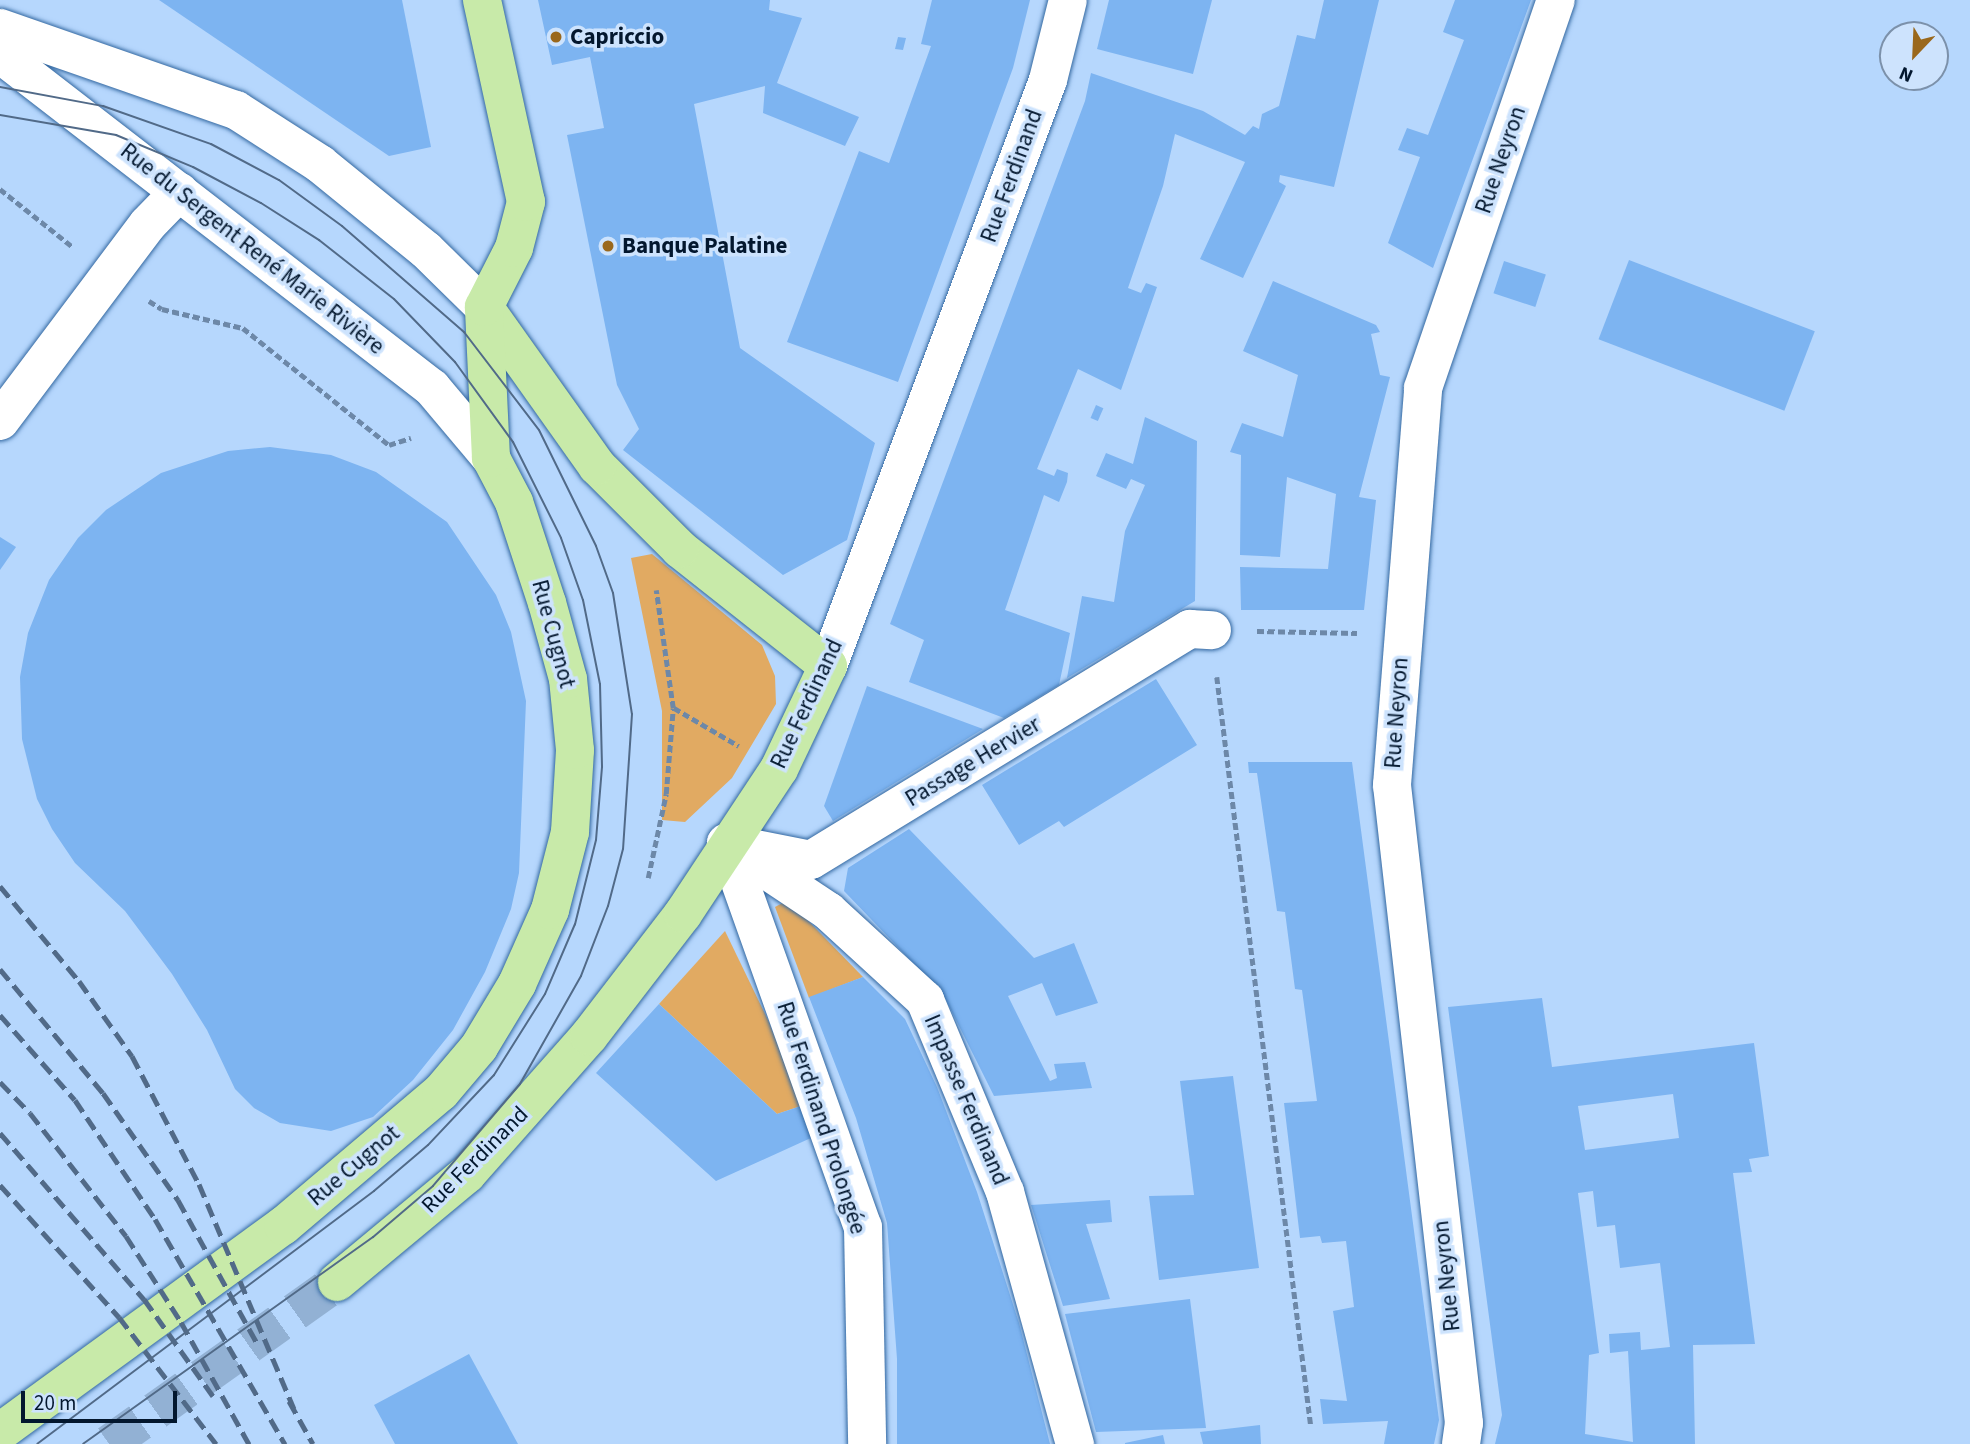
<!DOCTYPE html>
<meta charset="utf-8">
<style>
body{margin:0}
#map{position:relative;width:1970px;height:1444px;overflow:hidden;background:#b6d7fd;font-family:"Source Sans 3",sans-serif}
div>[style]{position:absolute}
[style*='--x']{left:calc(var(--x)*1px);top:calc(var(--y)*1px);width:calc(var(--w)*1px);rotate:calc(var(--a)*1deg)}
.green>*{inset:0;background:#e1aa62}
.building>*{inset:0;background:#7db4f1;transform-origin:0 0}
.major-tunnel>*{height:38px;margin-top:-19px;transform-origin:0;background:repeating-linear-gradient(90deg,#92b1d4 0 38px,transparent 0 57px)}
.path>*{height:4.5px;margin-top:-2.25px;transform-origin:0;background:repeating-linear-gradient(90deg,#6d88a8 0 7px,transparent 0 10.5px)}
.roads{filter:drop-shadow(0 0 2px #3368a1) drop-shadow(0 0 2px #3368a1)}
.minor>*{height:38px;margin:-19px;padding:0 19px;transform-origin:19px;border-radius:19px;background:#fff}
.major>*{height:38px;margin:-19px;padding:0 19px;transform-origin:19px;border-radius:19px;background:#c8eaa9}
.tram>*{height:2px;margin:-1px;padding:0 1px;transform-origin:1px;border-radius:1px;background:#516a88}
.rail>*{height:5px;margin-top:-2.5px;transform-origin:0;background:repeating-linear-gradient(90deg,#516a88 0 14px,transparent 0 21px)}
.dots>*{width:19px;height:19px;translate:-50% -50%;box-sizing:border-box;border:4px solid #cde3fd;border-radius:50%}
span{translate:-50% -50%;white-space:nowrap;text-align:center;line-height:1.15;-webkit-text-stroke:7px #cde3fd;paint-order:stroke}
.poi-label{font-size:23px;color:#03172e;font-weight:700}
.left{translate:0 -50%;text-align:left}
.street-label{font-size:23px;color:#03172e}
.north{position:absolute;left:1879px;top:21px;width:70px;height:70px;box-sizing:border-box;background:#cde3fd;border:2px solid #7c91aa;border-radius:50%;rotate:203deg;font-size:19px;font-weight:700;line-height:28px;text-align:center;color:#03172e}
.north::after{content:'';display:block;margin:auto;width:24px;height:32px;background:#9a681c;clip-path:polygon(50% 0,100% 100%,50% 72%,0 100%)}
.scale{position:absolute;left:21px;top:1391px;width:156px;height:32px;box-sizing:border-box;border:4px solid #03172e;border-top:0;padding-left:9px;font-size:21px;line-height:24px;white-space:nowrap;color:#03172e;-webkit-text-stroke:5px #cde3fd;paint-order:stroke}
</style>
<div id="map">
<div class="green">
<div style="clip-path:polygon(652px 554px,762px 645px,775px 676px,776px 704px,732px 778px,685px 822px,662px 820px,662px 711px,631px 558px)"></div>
<div style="clip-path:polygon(788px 900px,863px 977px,809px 998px,775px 907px)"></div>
<div style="clip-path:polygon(725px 931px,769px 1022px,801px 1106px,777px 1114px,659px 1004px)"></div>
</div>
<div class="building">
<div style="clip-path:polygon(159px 0,402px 0,431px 147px,389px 156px)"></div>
<div style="clip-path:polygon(538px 0,770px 0,769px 10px,802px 18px,777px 83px,859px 117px,845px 146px,763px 113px,765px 86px,694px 104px,740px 348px,875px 443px,847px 540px,783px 575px,623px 450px,639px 429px,617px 385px,567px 135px,604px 128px,590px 57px,552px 65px)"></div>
<div style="clip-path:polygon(932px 0,1030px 0,1013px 68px,898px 382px,787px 342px,859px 151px,889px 163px,931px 46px,921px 44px)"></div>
<div style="clip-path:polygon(1109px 0,1212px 0,1193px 74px,1097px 49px)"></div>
<div style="clip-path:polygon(1324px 0,1379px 0,1334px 187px,1280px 175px,1279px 182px,1286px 186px,1243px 278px,1200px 259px,1245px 162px,1175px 134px,1163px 186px,1128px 288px,1141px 293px,1146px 283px,1157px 287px,1121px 390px,1078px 369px,1037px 469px,1054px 476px,1057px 469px,1068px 473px,1067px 482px,1059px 502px,1044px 495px,1005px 610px,1070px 633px,1059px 685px,1004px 718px,909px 682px,924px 640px,890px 624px,1085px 101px,1091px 73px,1203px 111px,1245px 135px,1253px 126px,1259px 129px,1262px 114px,1279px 106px,1297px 35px,1315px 39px)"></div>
<div style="clip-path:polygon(1455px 0,1531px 0,1433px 268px,1388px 243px,1420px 157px,1398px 150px,1407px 128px,1428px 135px,1464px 40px,1443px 32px)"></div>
<div style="clip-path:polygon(898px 37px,906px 38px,903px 50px,895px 49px)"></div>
<div style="left:1629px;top:260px;width:199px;height:85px;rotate:21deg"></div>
<div style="left:1504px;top:261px;width:44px;height:34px;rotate:18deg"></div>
<div style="clip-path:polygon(1273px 281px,1376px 325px,1380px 332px,1371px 334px,1380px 375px,1390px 377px,1359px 497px,1376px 500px,1364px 610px,1241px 610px,1240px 567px,1328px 569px,1336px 494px,1287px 477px,1280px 557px,1240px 555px,1241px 455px,1230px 452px,1242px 423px,1283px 437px,1298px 375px,1243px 351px)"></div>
<div style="left:1096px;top:405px;width:8px;height:14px;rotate:23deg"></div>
<div style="clip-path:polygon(1145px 417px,1197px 441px,1195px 601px,1067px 678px,1082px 596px,1114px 602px,1125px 531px,1145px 485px,1131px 479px,1126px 489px,1096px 476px,1106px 453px,1133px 464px)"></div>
<div style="clip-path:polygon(270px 447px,331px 455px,376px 472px,447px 522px,496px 595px,511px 632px,526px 701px,519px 873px,511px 909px,485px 972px,453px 1030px,413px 1080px,373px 1117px,331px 1131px,280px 1123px,254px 1108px,235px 1089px,207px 1030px,172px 974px,125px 911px,75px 863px,52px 829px,37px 799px,22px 739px,20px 677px,28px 633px,49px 580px,78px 538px,106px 510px,161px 473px,228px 451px)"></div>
<div style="clip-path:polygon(0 537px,16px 547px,0 570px)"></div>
<div style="clip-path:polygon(1156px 679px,1197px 745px,1064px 827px,1059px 821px,1019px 845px,982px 785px)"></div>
<div style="clip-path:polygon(867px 686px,983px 729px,833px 821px,824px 806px)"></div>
<div style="clip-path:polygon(1248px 762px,1352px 762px,1439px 1420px,1434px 1444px,1384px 1444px,1388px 1421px,1323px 1424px,1320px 1399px,1347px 1401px,1333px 1311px,1354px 1307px,1346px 1241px,1322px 1243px,1320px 1236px,1300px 1238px,1284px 1103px,1317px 1101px,1302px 990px,1295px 989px,1285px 912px,1277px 911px,1257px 773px,1249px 773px)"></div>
<div style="clip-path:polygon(909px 829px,1034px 958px,1074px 943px,1098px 1003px,1056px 1016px,1042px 983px,1008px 996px,1050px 1081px,1057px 1078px,1054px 1064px,1085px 1062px,1092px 1088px,994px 1096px,943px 994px,844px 891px,848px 868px)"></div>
<div style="clip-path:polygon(863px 977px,905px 1019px,937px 1087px,977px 1192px,1019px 1323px,1050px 1444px,897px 1444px,897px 1359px,887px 1223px,856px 1118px,809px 997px)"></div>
<div style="clip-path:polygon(evenodd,1542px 998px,1552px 1067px,1754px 1043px,1769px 1156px,1749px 1159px,1752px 1172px,1733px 1173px,1755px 1344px,1693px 1345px,1695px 1444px,1495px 1444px,1502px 1415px,1448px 1007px,1542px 998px,1673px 1094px,1679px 1138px,1585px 1150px,1578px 1106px,1673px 1094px,1542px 998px,1593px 1191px,1597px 1227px,1615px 1225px,1620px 1268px,1660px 1263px,1670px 1347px,1641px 1350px,1640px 1332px,1609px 1334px,1610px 1353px,1628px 1351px,1633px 1442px,1585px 1434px,1589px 1355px,1599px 1353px,1578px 1193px,1593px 1191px)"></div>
<div style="clip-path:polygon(659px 1004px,777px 1114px,801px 1106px,813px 1137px,716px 1181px,596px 1073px)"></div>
<div style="clip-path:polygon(1233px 1076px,1259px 1268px,1159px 1280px,1149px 1196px,1194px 1195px,1180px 1081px)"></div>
<div style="clip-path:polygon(1110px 1200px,1112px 1222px,1086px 1224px,1110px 1299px,1063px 1306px,1031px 1205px)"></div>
<div style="clip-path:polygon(1190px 1299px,1206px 1428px,1096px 1432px,1065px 1314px)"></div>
<div style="clip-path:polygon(469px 1354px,518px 1444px,395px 1444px,374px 1405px)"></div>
<div style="clip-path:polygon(1260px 1425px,1261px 1444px,1203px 1444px,1200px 1432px)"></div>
<div style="clip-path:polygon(1163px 1435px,1165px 1444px,1125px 1444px,1125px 1443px)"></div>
</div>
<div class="major-tunnel">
<div style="--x:109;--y:1444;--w:280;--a:-35.4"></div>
</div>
<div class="path">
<div style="--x:0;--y:189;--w:93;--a:38.5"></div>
<div style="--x:149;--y:301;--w:15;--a:32"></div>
<div style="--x:162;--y:309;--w:83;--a:13.2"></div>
<div style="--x:243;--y:328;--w:187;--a:38.7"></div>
<div style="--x:389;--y:445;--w:23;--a:-18"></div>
<div style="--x:1257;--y:631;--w:100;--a:1.1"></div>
<div style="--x:1217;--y:677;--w:755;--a:82.85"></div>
<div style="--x:674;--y:708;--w:75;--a:30.3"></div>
<div style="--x:648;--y:878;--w:86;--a:-77.9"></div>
<div style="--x:666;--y:794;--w:86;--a:-85.3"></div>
<div style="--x:673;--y:708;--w:119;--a:-98.2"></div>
</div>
<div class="roads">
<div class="minor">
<div style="--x:0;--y:28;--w:250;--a:19.2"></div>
<div style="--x:236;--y:110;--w:100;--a:32.7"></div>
<div style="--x:320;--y:164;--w:136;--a:39.1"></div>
<div style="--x:426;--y:250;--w:81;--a:44.5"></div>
<div style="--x:0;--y:54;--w:546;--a:37.71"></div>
<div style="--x:432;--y:388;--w:92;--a:49.9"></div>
<div style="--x:0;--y:421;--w:246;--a:-53.1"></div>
<div style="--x:148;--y:224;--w:45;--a:-45.9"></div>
<div style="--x:828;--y:666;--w:626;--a:-69.42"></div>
<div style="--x:1048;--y:80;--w:82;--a:-76"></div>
<div style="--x:726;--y:843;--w:123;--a:33.7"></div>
<div style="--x:828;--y:911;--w:132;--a:42.5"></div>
<div style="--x:925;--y:1000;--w:208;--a:67.4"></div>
<div style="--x:1005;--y:1192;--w:262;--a:74.5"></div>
<div style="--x:726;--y:843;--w:408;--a:70.4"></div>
<div style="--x:863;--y:1227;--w:217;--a:88.9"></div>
<div style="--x:745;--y:847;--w:67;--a:11.1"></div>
<div style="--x:811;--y:860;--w:444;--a:-31.4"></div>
<div style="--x:1190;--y:629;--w:22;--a:3"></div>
<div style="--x:1461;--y:1444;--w:21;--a:-82"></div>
<div style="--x:1464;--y:1423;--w:642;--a:-96.44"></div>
<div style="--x:1392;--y:785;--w:398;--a:-85.5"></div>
<div style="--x:1423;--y:388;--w:410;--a:-71.1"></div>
</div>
<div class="major">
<div style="--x:337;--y:1282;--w:169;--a:-39.7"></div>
<div style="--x:467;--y:1174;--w:184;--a:-48.5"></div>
<div style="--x:589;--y:1036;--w:154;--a:-52.4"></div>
<div style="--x:683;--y:914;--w:174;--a:-56.5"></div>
<div style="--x:779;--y:769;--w:114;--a:-64.6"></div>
<div style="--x:828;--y:666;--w:189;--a:-141.7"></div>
<div style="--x:680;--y:549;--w:117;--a:-135"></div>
<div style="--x:597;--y:466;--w:195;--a:-125.4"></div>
<div style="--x:0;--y:1432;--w:350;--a:-36.1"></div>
<div style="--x:283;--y:1226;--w:207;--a:-40.3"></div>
<div style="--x:441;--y:1092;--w:59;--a:-49.8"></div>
<div style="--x:479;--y:1047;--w:74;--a:-58.9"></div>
<div style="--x:517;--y:984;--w:81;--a:-66"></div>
<div style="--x:550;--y:910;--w:81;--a:-75.6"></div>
<div style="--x:570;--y:832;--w:82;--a:-86.5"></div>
<div style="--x:575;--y:750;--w:71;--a:-95.6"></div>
<div style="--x:568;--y:679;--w:79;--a:-105.4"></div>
<div style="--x:547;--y:603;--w:106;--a:-108.1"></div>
<div style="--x:514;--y:502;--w:50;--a:-117.6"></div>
<div style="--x:491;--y:458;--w:151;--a:-92.7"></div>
<div style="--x:484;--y:307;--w:66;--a:-63"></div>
<div style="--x:514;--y:248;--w:48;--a:-75.4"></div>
<div style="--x:526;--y:202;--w:207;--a:-102.3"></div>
</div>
</div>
<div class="tram">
<div style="--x:0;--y:87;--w:105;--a:10.5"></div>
<div style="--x:103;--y:106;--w:114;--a:19.4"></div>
<div style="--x:211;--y:144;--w:77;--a:27.9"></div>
<div style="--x:279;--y:180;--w:78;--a:36.1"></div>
<div style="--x:342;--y:226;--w:162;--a:41"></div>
<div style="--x:464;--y:332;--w:123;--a:52.6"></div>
<div style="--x:539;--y:430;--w:129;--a:63.8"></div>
<div style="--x:596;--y:546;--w:50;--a:70.1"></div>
<div style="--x:613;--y:593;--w:122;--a:81.1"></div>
<div style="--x:632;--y:714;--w:135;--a:93.8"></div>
<div style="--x:623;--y:849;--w:59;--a:104.7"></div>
<div style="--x:608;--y:906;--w:75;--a:111.1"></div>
<div style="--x:581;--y:976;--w:124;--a:119.5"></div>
<div style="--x:520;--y:1084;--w:134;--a:130.5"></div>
<div style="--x:433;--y:1186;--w:79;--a:139.6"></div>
<div style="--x:373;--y:1237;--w:356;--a:144.5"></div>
<div style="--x:0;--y:115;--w:118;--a:9.8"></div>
<div style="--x:116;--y:135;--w:83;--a:22.6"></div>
<div style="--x:193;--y:167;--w:77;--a:27.9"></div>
<div style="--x:261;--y:203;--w:69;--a:32.5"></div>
<div style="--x:319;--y:240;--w:95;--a:38.2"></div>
<div style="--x:394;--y:299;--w:88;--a:45.9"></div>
<div style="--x:455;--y:362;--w:99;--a:54.1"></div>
<div style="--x:513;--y:442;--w:107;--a:63.4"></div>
<div style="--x:561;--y:538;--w:66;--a:70.5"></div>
<div style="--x:583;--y:600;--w:86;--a:78.6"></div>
<div style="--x:600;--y:684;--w:83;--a:88.6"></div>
<div style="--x:602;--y:767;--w:73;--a:94.7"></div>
<div style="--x:596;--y:840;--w:87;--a:104"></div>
<div style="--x:575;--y:924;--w:76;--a:113.2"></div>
<div style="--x:545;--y:994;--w:96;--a:122.2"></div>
<div style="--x:494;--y:1075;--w:96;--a:133.3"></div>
<div style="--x:428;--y:1145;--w:71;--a:139.6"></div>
<div style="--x:374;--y:1191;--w:421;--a:143.1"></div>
</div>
<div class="rail">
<div style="--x:0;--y:886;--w:124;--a:50.3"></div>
<div style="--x:79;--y:981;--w:92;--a:54.8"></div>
<div style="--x:132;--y:1056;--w:144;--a:62.4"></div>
<div style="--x:199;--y:1184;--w:244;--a:67.1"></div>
<div style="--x:0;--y:969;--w:161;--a:50.3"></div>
<div style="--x:103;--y:1093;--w:131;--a:55"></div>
<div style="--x:178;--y:1200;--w:163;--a:61.1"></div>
<div style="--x:0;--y:1015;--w:113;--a:48.6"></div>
<div style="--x:75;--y:1100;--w:143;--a:56.1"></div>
<div style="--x:155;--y:1219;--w:260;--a:60"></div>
<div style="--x:0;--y:1082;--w:43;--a:45.9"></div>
<div style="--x:30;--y:1113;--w:156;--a:52"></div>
<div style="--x:126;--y:1236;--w:102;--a:57.4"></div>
<div style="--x:181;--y:1322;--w:140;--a:60.9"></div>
<div style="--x:0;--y:1133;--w:220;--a:49.1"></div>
<div style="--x:144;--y:1299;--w:119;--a:54.6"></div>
<div style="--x:0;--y:1185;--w:178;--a:48"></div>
<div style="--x:119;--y:1317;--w:160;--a:52.6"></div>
<div style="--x:289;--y:1401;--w:49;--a:60.8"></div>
</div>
<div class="dots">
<div style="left:556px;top:37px;background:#9a681c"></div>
<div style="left:608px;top:246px;background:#9a681c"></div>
</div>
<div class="poi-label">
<span class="left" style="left:570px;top:37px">Capriccio</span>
<span class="left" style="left:622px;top:246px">Banque Palatine</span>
</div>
<div class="street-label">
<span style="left:1501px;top:160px;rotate:-71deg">Rue Neyron</span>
<span style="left:1012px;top:176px;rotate:-70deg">Rue Ferdinand</span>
<span style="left:252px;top:249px;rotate:38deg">Rue du Sergent René Marie Rivière</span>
<span style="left:553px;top:634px;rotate:75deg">Rue Cugnot</span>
<span style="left:807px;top:704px;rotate:-65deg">Rue Ferdinand</span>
<span style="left:1397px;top:713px;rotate:-86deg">Rue Neyron</span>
<span style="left:973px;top:762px;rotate:-31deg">Passage Hervier</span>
<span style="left:966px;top:1100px;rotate:67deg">Impasse Ferdinand</span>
<span style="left:821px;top:1118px;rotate:72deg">Rue Ferdinand Prolongée</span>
<span style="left:475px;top:1160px;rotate:-45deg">Rue Ferdinand</span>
<span style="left:354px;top:1166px;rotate:-40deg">Rue Cugnot</span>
<span style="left:1447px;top:1276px;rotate:-96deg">Rue Neyron</span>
</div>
<div class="north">N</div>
<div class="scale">20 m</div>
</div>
